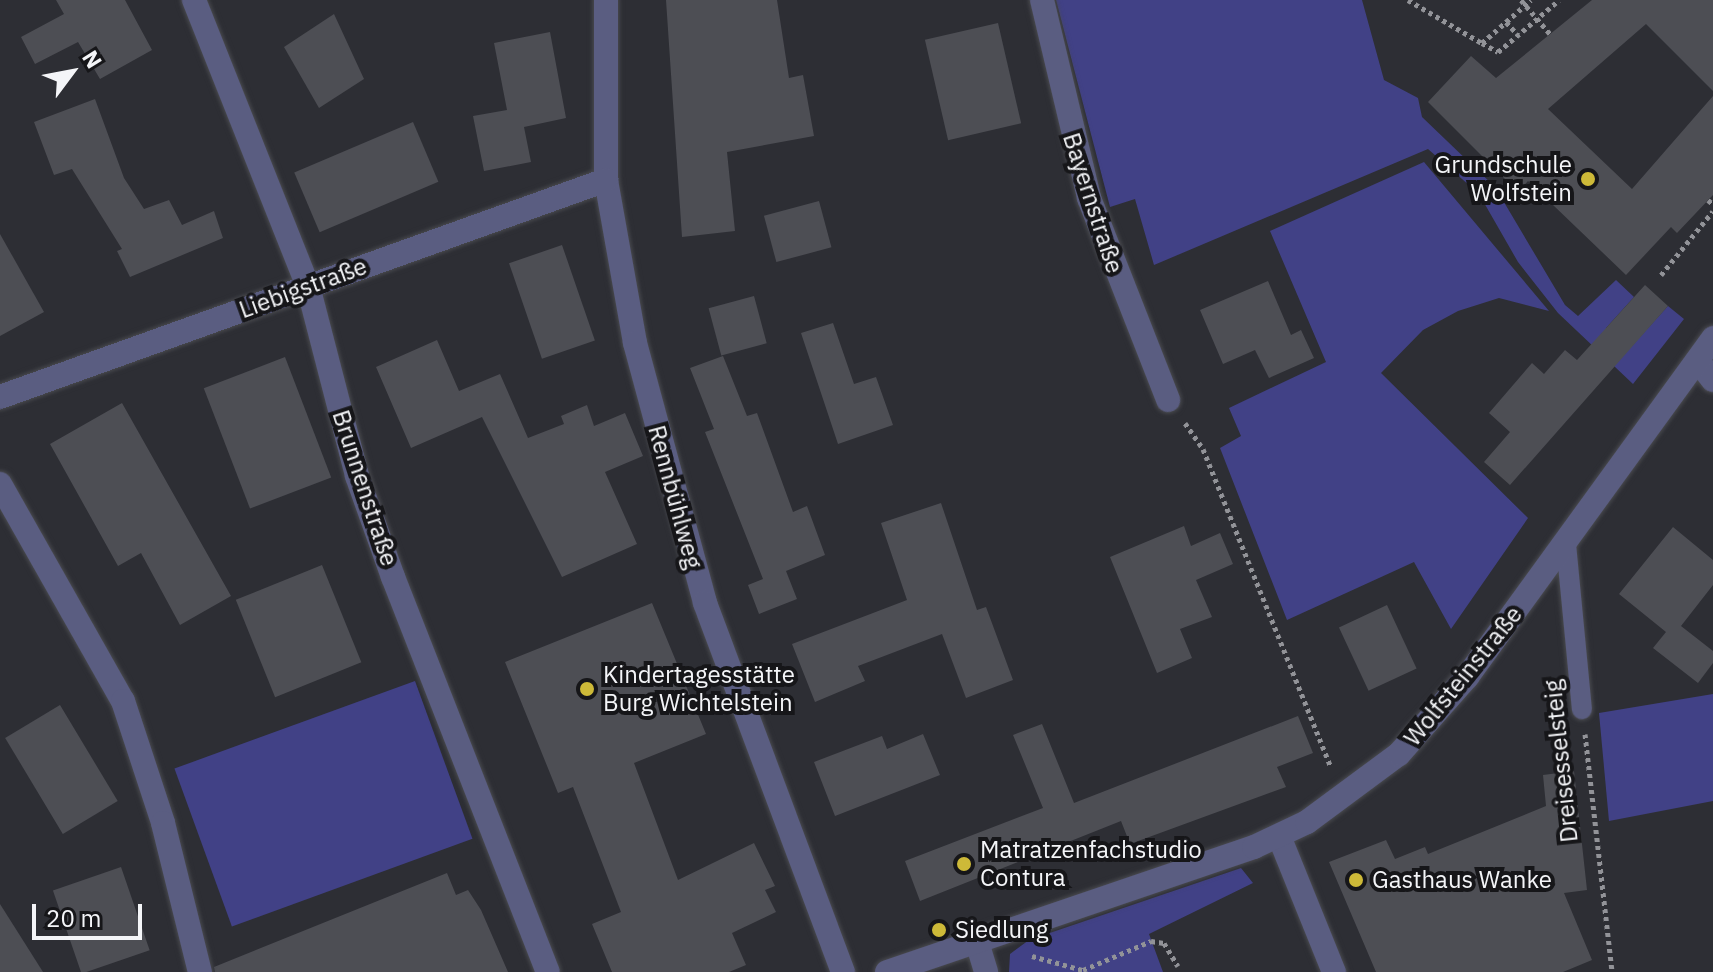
<!DOCTYPE html>
<meta charset="utf-8">
<style>
body{margin:0}
#map{position:relative;width:1713px;height:972px;overflow:hidden;background:#2d2e34;font-family:"IBM Plex Sans",sans-serif}
div>[style]{position:absolute}
[style*='--x']{left:calc(var(--x)*1px);top:calc(var(--y)*1px);width:calc(var(--w)*1px);rotate:calc(var(--a)*1deg)}
.green>*{inset:0;background:#414186;transform-origin:0 0}
.building>*{inset:0;background:#4d4e54;transform-origin:0 0}
.path>*{height:5px;margin-top:-2.5px;transform-origin:0;background:repeating-linear-gradient(90deg,#929398 0 4px,transparent 0 8px)}
.roads{filter:drop-shadow(0 0 2px #494a4f) drop-shadow(0 0 2px #494a4f)}
.lane>*{height:20px;margin:-10px;padding:0 10px;transform-origin:10px;border-radius:10px;background:#5a5d81}
.street>*{height:24px;margin:-12px;padding:0 12px;transform-origin:12px;border-radius:12px;background:#5a5d81}
.dots>*{width:22px;height:22px;translate:-50% -50%;box-sizing:border-box;border:4px solid #161619;border-radius:50%}
span{translate:-50% -50%;white-space:nowrap;text-align:center;line-height:1.15;-webkit-text-stroke:8px #161619;paint-order:stroke}
.poi-label{font-size:24px;color:#f4f5f8}
.right{translate:-100% -50%;text-align:right}
.left{translate:0 -50%;text-align:left}
.street-label{font-size:24px;color:#f4f5f8}
.north{position:absolute;left:32px;top:32px;width:80px;height:80px;-webkit-text-stroke:6px #161619;paint-order:stroke;rotate:58deg;font-size:22px;font-weight:700;line-height:32px;text-align:center;color:#f4f5f8}
.north::after{content:'';display:block;margin:auto;width:28px;height:36px;background:#f4f5f8;clip-path:polygon(50% 0,100% 100%,50% 72%,0 100%)}
.scale{position:absolute;left:32px;top:904px;width:110px;height:36px;box-sizing:border-box;border:4px solid #f4f5f8;border-top:0;padding-left:10px;font-size:24px;line-height:28px;white-space:nowrap;color:#f4f5f8;-webkit-text-stroke:6px #161619;paint-order:stroke}
</style>
<div id="map">
<div class="green">
<div style="clip-path:polygon(1056px 0,1362px 0,1384px 80px,1418px 98px,1422px 117px,1495px 187px,1565px 305px,1578px 316px,1616px 280px,1634px 297px,1606px 328px,1629px 349px,1668px 306px,1684px 319px,1633px 384px,1558px 313px,1518px 262px,1479px 194px,1428px 149px,1154px 265px,1135px 199px,1110px 207px)"></div>
<div style="clip-path:polygon(1424px 162px,1549px 311px,1499px 298px,1458px 311px,1423px 330px,1381px 373px,1528px 518px,1451px 629px,1414px 562px,1287px 620px,1220px 448px,1241px 436px,1229px 408px,1326px 362px,1270px 231px)"></div>
<div style="left:415px;top:681px;width:168px;height:256px;rotate:70deg"></div>
<div style="clip-path:polygon(1713px 694px,1713px 801px,1609px 821px,1599px 713px)"></div>
<div style="clip-path:polygon(1241px 868px,1253px 883px,1149px 934px,1163px 972px,1009px 972px,1010px 954px,1029px 940px)"></div>
</div>
<div class="building">
<div style="clip-path:polygon(56px 0,125px 0,152px 50px,100px 79px,78px 42px,35px 64px,21px 37px,64px 14px)"></div>
<div style="clip-path:polygon(666px 0,777px 0,789px 78px,803px 75px,814px 136px,727px 152px,735px 231px,682px 237px)"></div>
<div style="clip-path:polygon(1592px 0,1713px 0,1713px 91px,1646px 24px,1548px 109px,1632px 189px,1713px 96px,1713px 195px,1677px 233px,1671px 227px,1626px 275px,1528px 181px,1518px 192px,1428px 102px,1471px 56px,1496px 78px)"></div>
<div style="clip-path:polygon(334px 14px,364px 79px,319px 108px,284px 47px)"></div>
<div style="left:998px;top:23px;width:103px;height:75px;rotate:77deg"></div>
<div style="clip-path:polygon(550px 32px,566px 118px,524px 127px,531px 162px,484px 171px,473px 116px,507px 110px,494px 43px)"></div>
<div style="clip-path:polygon(95px 99px,124px 178px,144px 209px,169px 200px,182px 225px,214px 211px,223px 238px,130px 277px,117px 251px,122px 249px,72px 169px,54px 175px,34px 122px)"></div>
<div style="left:413px;top:122px;width:65px;height:129px;rotate:67deg"></div>
<div style="left:819px;top:201px;width:48px;height:57px;rotate:75deg"></div>
<div style="clip-path:polygon(0 234px,44px 312px,0 336px)"></div>
<div style="left:562px;top:245px;width:101px;height:56px;rotate:71deg"></div>
<div style="clip-path:polygon(1268px 281px,1291px 335px,1301px 330px,1314px 358px,1269px 378px,1255px 350px,1223px 364px,1200px 310px)"></div>
<div style="clip-path:polygon(1645px 285px,1668px 306px,1510px 485px,1484px 462px,1510px 432px,1489px 413px,1532px 363px,1544px 374px,1565px 350px,1577px 360px)"></div>
<div style="left:754px;top:296px;width:49px;height:47px;rotate:75deg"></div>
<div style="clip-path:polygon(833px 323px,854px 384px,876px 377px,893px 425px,838px 444px,801px 333px)"></div>
<div style="clip-path:polygon(437px 340px,459px 391px,500px 374px,528px 438px,564px 424px,561px 416px,587px 405px,594px 426px,625px 413px,643px 456px,605px 472px,637px 544px,562px 577px,482px 417px,411px 448px,376px 367px)"></div>
<div style="clip-path:polygon(723px 356px,747px 416px,757px 413px,793px 512px,807px 506px,825px 555px,786px 571px,797px 599px,759px 614px,748px 585px,763px 579px,705px 432px,714px 429px,690px 368px)"></div>
<div style="left:285px;top:357px;width:129px;height:87px;rotate:69deg"></div>
<div style="clip-path:polygon(122px 403px,231px 596px,180px 625px,141px 553px,118px 566px,50px 444px)"></div>
<div style="clip-path:polygon(941px 503px,977px 610px,986px 607px,1013px 680px,966px 698px,942px 634px,858px 666px,865px 681px,815px 702px,792px 644px,907px 600px,881px 523px)"></div>
<div style="clip-path:polygon(1184px 526px,1191px 546px,1220px 533px,1233px 564px,1196px 580px,1212px 617px,1180px 629px,1192px 658px,1157px 673px,1110px 557px)"></div>
<div style="clip-path:polygon(1673px 527px,1713px 560px,1713px 585px,1681px 626px,1713px 651px,1713px 663px,1698px 683px,1653px 648px,1666px 632px,1619px 594px)"></div>
<div style="left:322px;top:565px;width:105px;height:93px;rotate:68deg"></div>
<div style="clip-path:polygon(652px 603px,706px 734px,634px 763px,678px 880px,754px 843px,775px 886px,765px 890px,776px 912px,732px 933px,746px 965px,729px 972px,612px 972px,592px 924px,621px 912px,573px 787px,558px 793px,505px 662px)"></div>
<div style="left:1387px;top:605px;width:70px;height:53px;rotate:65deg"></div>
<div style="left:60px;top:705px;width:112px;height:64px;rotate:59deg"></div>
<div style="clip-path:polygon(1298px 716px,1313px 753px,1277px 767px,1286px 787px,1130px 844px,1121px 821px,920px 901px,905px 861px,1043px 808px,1013px 735px,1042px 724px,1074px 803px)"></div>
<div style="clip-path:polygon(923px 734px,940px 775px,835px 816px,814px 762px,882px 736px,887px 749px)"></div>
<div style="clip-path:polygon(1574px 771px,1587px 890px,1564px 893px,1592px 960px,1563px 972px,1376px 972px,1329px 862px,1386px 840px,1395px 859px,1425px 847px,1428px 854px,1546px 806px,1543px 775px)"></div>
<div style="left:121px;top:867px;width:88px;height:72px;rotate:71deg"></div>
<div style="clip-path:polygon(447px 873px,456px 895px,468px 890px,481px 910px,508px 972px,215px 972px,214px 967px)"></div>
<div style="clip-path:polygon(0 904px,43px 972px,0 972px)"></div>
</div>
<div class="path">
<div style="--x:1408;--y:0;--w:86;--a:30.2"></div>
<div style="--x:1482;--y:43;--w:65;--a:-41.3"></div>
<div style="--x:1521;--y:0;--w:45;--a:49.5"></div>
<div style="--x:1506;--y:22;--w:18;--a:47"></div>
<div style="--x:1482;--y:43;--w:18;--a:29"></div>
<div style="--x:1498;--y:52;--w:80;--a:-40.4"></div>
<div style="--x:1708;--y:200;--w:6;--a:39"></div>
<div style="--x:1661;--y:275;--w:82;--a:-50.9"></div>
<div style="--x:1185;--y:423;--w:32;--a:55"></div>
<div style="--x:1203;--y:449;--w:343;--a:68.1"></div>
<div style="--x:1585;--y:734;--w:240;--a:83.5"></div>
<div style="--x:1032;--y:956;--w:53;--a:15.4"></div>
<div style="--x:1083;--y:970;--w:74;--a:-23.1"></div>
<div style="--x:1151;--y:941;--w:13;--a:9"></div>
<div style="--x:1164;--y:943;--w:27;--a:59"></div>
</div>
<div class="roads">
<div class="lane">
<div style="--x:1566;--y:544;--w:166;--a:84.5"></div>
</div>
<div class="street">
<div style="--x:194;--y:0;--w:308;--a:68.3"></div>
<div style="--x:308;--y:286;--w:196;--a:75.5"></div>
<div style="--x:357;--y:476;--w:107;--a:70.4"></div>
<div style="--x:393;--y:577;--w:424;--a:68.6"></div>
<div style="--x:606;--y:0;--w:180;--a:90"></div>
<div style="--x:606;--y:180;--w:166;--a:79.9"></div>
<div style="--x:635;--y:343;--w:269;--a:74.9"></div>
<div style="--x:705;--y:603;--w:394;--a:69.5"></div>
<div style="--x:1042;--y:0;--w:204;--a:76.6"></div>
<div style="--x:1089;--y:198;--w:217;--a:68.6"></div>
<div style="--x:1698;--y:361;--w:24;--a:52"></div>
<div style="--x:0;--y:397;--w:644;--a:-19.7"></div>
<div style="--x:0;--y:484;--w:249;--a:60.5"></div>
<div style="--x:123;--y:701;--w:128;--a:71.8"></div>
<div style="--x:163;--y:823;--w:154;--a:76.1"></div>
<div style="--x:1279;--y:836;--w:147;--a:68"></div>
<div style="--x:977;--y:942;--w:31;--a:73"></div>
<div style="--x:887;--y:972;--w:388;--a:-18.8"></div>
<div style="--x:1254;--y:847;--w:59;--a:-25.3"></div>
<div style="--x:1307;--y:822;--w:114;--a:-36.5"></div>
<div style="--x:1399;--y:754;--w:103;--a:-48.6"></div>
<div style="--x:1467;--y:677;--w:419;--a:-54"></div>
</div>
</div>
<div class="dots">
<div style="left:1588px;top:179px;background:#cdb938"></div>
<div style="left:587px;top:689px;background:#cdb938"></div>
<div style="left:964px;top:864px;background:#cdb938"></div>
<div style="left:1356px;top:880px;background:#cdb938"></div>
<div style="left:939px;top:930px;background:#cdb938"></div>
</div>
<div class="poi-label">
<span class="right" style="left:1572px;top:179px">Grundschule<br>Wolfstein</span>
<span class="left" style="left:603px;top:689px">Kindertagesstätte<br>Burg Wichtelstein</span>
<span class="left" style="left:980px;top:864px">Matratzenfachstudio<br>Contura</span>
<span class="left" style="left:1372px;top:880px">Gasthaus Wanke</span>
<span class="left" style="left:955px;top:930px">Siedlung</span>
</div>
<div class="street-label">
<span style="left:1093px;top:203px;rotate:72deg">Bayernstraße</span>
<span style="left:303px;top:288px;rotate:-20deg">Liebigstraße</span>
<span style="left:365px;top:488px;rotate:72deg">Brunnenstraße</span>
<span style="left:675px;top:497px;rotate:75deg">Rennbühlweg</span>
<span style="left:1463px;top:676px;rotate:-51deg">Wolfsteinstraße</span>
<span style="left:1561px;top:761px;rotate:-96deg">Dreisesselsteig</span>
</div>
<div class="north">N</div>
<div class="scale">20 m</div>
</div>
